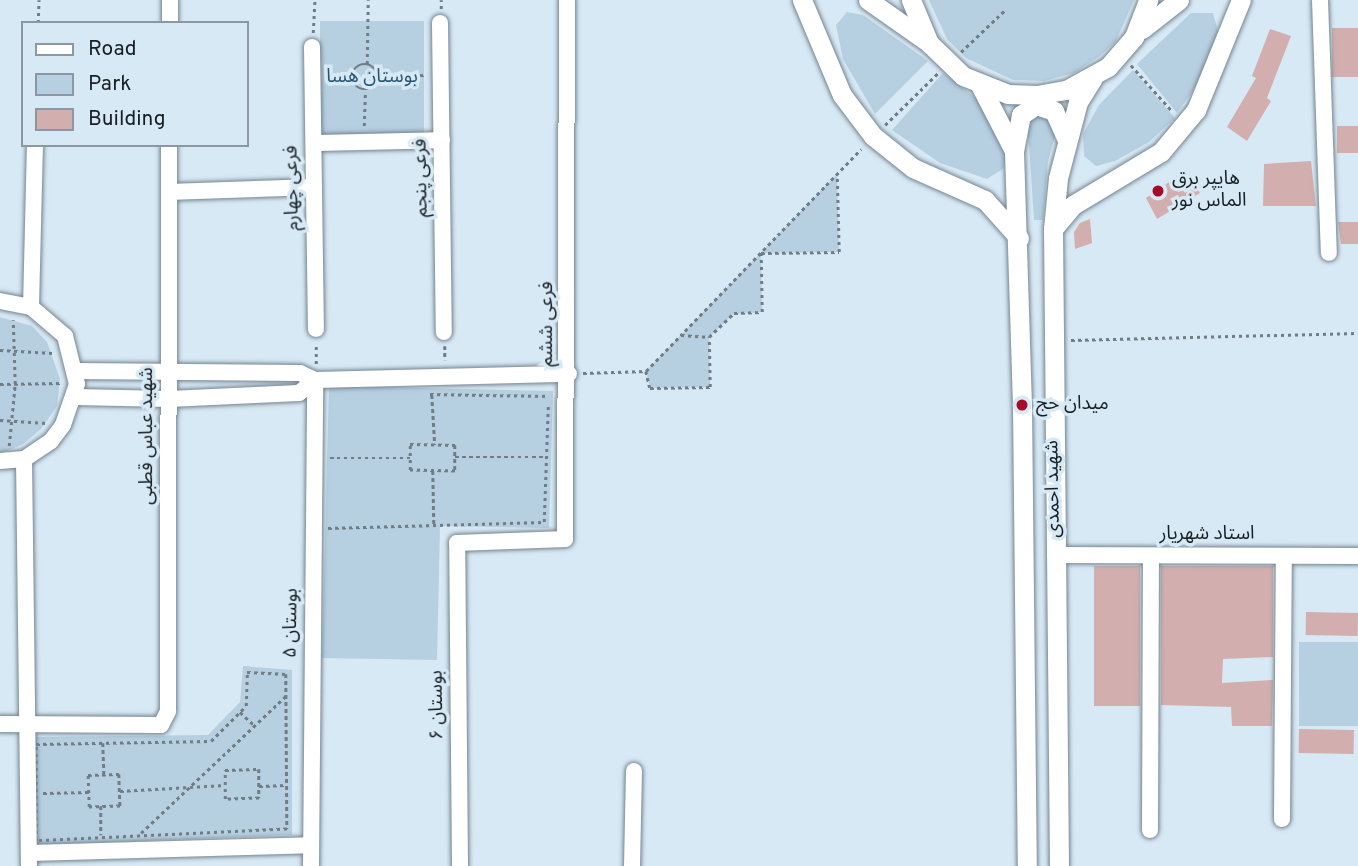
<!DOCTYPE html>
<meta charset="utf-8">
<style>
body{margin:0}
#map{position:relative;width:1358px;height:866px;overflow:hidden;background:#d7e9f5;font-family:Overpass,"Noto Sans Arabic",sans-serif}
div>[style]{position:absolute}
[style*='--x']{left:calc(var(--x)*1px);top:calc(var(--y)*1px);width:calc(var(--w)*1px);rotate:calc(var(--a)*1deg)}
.green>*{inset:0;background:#b6cfe1;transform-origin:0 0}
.building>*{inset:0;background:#d2afae;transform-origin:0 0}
.path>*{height:2.5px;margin-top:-1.25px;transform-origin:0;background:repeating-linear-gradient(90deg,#717d85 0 3.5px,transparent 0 7px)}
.path>.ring{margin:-1.25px;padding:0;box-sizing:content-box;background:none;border:2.5px solid #717d85;border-radius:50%}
.roads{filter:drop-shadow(0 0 2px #748490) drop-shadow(0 0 2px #748490)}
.minor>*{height:16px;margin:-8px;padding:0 8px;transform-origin:8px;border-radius:8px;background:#fff}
.major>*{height:19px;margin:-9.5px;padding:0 9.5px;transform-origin:9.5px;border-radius:9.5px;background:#fff}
.dots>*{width:19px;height:19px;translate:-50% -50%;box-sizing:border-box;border:4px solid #d7e9f5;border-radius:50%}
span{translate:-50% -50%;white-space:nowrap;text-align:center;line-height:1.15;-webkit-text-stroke:7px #d7e9f5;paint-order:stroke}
.park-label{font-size:19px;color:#275674}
.street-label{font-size:19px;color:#181f23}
.poi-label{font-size:19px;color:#181f23}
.left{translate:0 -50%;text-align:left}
.legend{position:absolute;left:21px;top:21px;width:228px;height:126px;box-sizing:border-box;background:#d7e9f5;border:2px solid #8b98a1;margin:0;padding:9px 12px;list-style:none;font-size:21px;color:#181f23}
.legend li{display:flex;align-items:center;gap:14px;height:35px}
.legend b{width:35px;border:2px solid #8b98a1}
</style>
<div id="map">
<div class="green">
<div style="clip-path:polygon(929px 0,1134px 0,1116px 41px,1100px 56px,1074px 73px,1044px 81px,1013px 80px,966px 58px,947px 39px)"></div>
<div style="clip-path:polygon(847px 12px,863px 15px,928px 61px,875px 114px,843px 59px,836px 25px)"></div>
<div style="clip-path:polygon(1191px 13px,1213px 13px,1218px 31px,1196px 86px,1177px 113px,1137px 64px)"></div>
<div style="left:320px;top:21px;width:104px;height:115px"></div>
<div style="clip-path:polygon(1133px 70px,1175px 118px,1149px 142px,1115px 161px,1096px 166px,1084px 156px,1083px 134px,1099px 105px)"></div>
<div style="clip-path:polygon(943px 73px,986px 106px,1007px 148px,1004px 168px,987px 179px,940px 163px,892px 130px)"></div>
<div style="clip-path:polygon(1043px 113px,1057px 129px,1048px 161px,1043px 220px,1034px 220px,1028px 129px,1030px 120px)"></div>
<div style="clip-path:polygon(837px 174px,839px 252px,761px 253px,762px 312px,734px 314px,709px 337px,710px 387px,650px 388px,646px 371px)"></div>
<div style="clip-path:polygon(0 317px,32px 326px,47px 342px,60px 379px,57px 406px,41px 429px,23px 444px,0 454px)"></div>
<div style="clip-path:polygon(329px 386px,553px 391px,549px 528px,440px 526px,437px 660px,322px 658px)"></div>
<div style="left:1358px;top:642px;width:84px;height:59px;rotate:90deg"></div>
<div style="clip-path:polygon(243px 666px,292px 670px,292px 835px,31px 845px,32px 737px,208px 735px,240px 702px)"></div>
</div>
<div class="building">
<div style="left:1358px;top:28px;width:49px;height:26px;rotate:90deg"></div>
<div style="clip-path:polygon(1270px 29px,1291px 36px,1267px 98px,1271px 101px,1247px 141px,1227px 127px,1256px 78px,1252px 76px)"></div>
<div style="left:1358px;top:126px;width:27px;height:21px;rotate:90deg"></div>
<div style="clip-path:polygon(1311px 161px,1316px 206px,1263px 206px,1264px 164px)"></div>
<div style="clip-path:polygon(1185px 171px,1200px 193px,1157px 219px,1146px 198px)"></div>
<div style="clip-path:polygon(1090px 219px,1092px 243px,1075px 249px,1074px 232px,1080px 223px)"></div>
<div style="clip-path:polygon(1338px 222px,1358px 222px,1358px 244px,1341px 244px)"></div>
<div style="left:1094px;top:566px;width:46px;height:140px"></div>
<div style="clip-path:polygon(1161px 566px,1273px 566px,1273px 657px,1223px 659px,1222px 683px,1273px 680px,1272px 726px,1232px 726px,1231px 707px,1161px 705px)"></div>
<div style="left:1306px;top:612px;width:52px;height:23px;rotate:1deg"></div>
<div style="left:1299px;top:729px;width:55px;height:24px;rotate:1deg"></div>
</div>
<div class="path">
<div style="--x:441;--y:9;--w:9;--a:-90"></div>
<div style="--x:38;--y:23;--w:23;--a:-88"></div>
<div style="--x:313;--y:33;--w:33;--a:-87"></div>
<div style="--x:961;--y:52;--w:62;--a:-43.7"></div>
<div class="ring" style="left:352px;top:64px;width:23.5px;height:23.5px"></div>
<div style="--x:367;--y:64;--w:64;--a:-89.1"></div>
<div style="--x:1131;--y:65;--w:63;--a:48.2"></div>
<div style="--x:327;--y:75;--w:25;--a:0"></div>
<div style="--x:378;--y:76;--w:46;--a:-1.2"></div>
<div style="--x:885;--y:125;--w:74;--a:-44.5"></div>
<div style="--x:364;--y:126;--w:35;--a:-88"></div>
<div style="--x:681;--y:335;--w:28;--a:4"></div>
<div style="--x:1071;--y:340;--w:287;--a:-1.4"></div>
<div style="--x:445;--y:346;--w:14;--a:90"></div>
<div style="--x:0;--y:350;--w:53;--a:3.2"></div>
<div style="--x:316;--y:364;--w:21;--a:-90"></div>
<div style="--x:646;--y:371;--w:17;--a:77"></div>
<div style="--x:650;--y:388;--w:60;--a:-1"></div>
<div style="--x:710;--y:387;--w:50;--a:-91.1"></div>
<div style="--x:709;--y:337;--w:35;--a:-44"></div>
<div style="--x:734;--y:313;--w:28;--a:-2"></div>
<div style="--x:762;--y:312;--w:59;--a:-91"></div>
<div style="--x:761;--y:253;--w:78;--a:-0.7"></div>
<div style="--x:839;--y:252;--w:78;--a:-91.5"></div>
<div style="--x:583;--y:373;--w:63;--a:-1.8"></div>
<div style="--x:646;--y:371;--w:309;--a:-45.9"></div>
<div style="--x:0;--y:384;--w:60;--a:-1"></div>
<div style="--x:430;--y:394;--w:119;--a:1"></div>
<div style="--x:432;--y:395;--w:50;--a:86.6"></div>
<div style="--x:0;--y:420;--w:46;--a:3.7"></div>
<div style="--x:410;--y:444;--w:45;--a:1.3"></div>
<div style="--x:455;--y:445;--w:26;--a:90"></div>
<div style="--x:455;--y:471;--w:45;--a:-178.7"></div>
<div style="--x:410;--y:470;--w:26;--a:-90"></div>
<div style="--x:9;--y:446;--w:62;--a:-84.5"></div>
<div style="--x:15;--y:384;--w:64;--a:-91.8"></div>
<div style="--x:455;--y:457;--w:91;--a:0"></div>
<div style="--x:330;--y:458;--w:80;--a:0"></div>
<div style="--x:433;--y:471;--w:54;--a:88.9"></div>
<div style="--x:328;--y:528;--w:216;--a:-1.6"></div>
<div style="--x:544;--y:522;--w:116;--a:-88"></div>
<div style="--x:247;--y:672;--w:39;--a:3"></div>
<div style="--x:286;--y:674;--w:155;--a:89.6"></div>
<div style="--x:287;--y:829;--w:251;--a:177.3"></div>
<div style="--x:36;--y:841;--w:97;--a:-90"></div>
<div style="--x:36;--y:744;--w:175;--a:-1"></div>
<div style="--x:211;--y:741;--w:49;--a:-45"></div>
<div style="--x:246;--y:706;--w:34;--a:-88"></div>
<div style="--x:240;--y:712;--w:21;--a:43"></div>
<div style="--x:103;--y:743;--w:31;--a:88"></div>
<div style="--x:259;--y:769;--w:29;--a:90"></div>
<div style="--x:259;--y:798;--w:34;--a:178"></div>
<div style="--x:225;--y:799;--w:29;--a:-90"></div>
<div style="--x:225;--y:770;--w:34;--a:-2"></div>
<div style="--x:119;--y:774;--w:32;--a:88"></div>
<div style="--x:120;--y:806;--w:31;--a:178"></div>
<div style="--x:89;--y:807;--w:32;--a:-92"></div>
<div style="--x:88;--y:775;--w:31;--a:-2"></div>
<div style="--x:259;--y:786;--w:28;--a:-2"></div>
<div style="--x:120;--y:791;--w:105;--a:-3.3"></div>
<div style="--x:43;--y:793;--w:46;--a:-1.2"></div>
<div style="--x:101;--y:806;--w:29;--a:90"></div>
<div style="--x:141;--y:833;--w:199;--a:-43.4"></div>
</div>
<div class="roads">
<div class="minor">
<div style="--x:1320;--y:0;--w:253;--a:88"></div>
<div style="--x:170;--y:23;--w:23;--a:-90"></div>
<div style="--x:440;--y:23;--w:309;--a:89.3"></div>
<div style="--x:312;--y:47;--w:282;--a:89.2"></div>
<div style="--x:314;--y:143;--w:128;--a:-1.3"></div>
<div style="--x:169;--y:192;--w:145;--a:-2"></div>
<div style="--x:0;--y:301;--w:32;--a:11"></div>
<div style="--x:31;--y:307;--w:45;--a:40.5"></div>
<div style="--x:65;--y:336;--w:49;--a:76"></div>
<div style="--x:77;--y:384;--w:43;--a:108.9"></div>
<div style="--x:63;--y:425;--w:20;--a:127"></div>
<div style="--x:51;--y:441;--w:32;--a:146"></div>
<div style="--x:24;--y:459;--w:24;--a:175"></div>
<div style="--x:31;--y:307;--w:162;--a:-88.6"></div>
<div style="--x:75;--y:371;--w:225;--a:0.5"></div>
<div style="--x:300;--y:373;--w:17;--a:25"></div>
<div style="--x:315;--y:380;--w:254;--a:-1.4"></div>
<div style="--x:75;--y:397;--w:94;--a:1.2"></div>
<div style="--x:169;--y:399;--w:130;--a:-2.6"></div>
<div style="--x:299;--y:393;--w:21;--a:-39"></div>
<div style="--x:24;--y:459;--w:407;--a:89.3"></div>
<div style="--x:1055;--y:555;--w:303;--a:0.2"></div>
<div style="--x:0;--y:724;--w:161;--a:0.4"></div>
<div style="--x:161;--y:725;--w:16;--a:-63"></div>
<div style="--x:168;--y:711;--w:566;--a:-89.9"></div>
<div style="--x:1282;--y:819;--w:263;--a:-89.6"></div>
<div style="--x:1150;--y:830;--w:274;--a:-89.8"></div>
<div style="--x:29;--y:853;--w:282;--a:-1.6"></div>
<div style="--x:311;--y:866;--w:486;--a:-89.5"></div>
<div style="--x:460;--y:866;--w:323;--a:-90.5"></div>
<div style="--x:457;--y:543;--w:108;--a:-2.1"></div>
<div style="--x:565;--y:539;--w:539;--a:-89.79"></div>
<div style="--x:632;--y:866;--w:95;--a:-88.8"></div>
</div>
<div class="major">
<div style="--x:802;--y:0;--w:103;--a:67.2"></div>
<div style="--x:842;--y:95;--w:51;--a:52.9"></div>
<div style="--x:873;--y:136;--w:51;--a:38.7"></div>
<div style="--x:913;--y:168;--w:79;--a:24"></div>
<div style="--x:985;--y:200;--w:51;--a:48.2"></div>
<div style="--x:868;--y:0;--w:70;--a:35.1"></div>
<div style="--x:911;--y:0;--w:47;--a:67.3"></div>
<div style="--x:929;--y:43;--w:47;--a:44.1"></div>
<div style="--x:963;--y:76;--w:48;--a:21.8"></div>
<div style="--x:1008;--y:94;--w:29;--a:2"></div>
<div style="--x:1037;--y:95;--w:29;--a:-10"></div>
<div style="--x:1066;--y:90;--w:48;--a:-28.7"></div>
<div style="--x:1108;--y:67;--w:40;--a:-49"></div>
<div style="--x:1134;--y:37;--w:40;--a:-69"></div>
<div style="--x:1142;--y:29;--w:47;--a:-38.1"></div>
<div style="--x:980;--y:85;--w:74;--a:62.7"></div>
<div style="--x:1014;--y:151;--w:254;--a:88.2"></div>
<div style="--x:1022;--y:405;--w:461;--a:89.4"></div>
<div style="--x:1014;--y:151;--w:37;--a:-79"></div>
<div style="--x:1021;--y:115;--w:18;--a:-34"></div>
<div style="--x:1036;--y:105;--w:19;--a:18"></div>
<div style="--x:1054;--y:111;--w:32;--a:66"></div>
<div style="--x:1053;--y:229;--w:31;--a:-50"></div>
<div style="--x:1073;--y:205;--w:103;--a:-31.1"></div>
<div style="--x:1161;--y:152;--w:55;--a:-50.2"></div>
<div style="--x:1196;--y:110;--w:119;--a:-67.8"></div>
<div style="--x:1059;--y:866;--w:637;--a:-90.54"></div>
<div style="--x:1053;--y:229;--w:51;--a:-84.4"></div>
<div style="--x:1058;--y:178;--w:79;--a:-75.3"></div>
<div style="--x:1078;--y:102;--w:28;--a:-58"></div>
</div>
</div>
<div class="dots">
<div style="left:1158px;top:191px;background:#a60c2a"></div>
<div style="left:1022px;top:405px;background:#a60c2a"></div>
</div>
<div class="park-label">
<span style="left:372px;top:78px">بوستان هسا</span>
</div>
<div class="street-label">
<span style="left:422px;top:178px;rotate:-91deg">فرعی پنجم</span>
<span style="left:293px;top:188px;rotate:-91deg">فرعی چهارم</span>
<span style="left:548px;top:324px;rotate:-90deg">فرعی ششم</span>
<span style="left:148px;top:436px;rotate:-90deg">شهید عباس قطبی</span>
<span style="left:1054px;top:489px;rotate:-91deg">شهید احمدی</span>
<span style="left:1207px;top:535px">استاد شهریار</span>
<span style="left:292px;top:623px;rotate:-89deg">بوستان ۵</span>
<span style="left:438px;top:705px;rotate:-91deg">بوستان ۶</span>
</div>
<div class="poi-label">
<span class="left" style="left:1172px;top:191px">هایپر برق<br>الماس نور</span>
<span class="left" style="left:1036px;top:405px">میدان حج</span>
</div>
<ul class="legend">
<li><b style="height:9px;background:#fff"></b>Road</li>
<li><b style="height:19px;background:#b6cfe1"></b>Park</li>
<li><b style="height:19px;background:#d2afae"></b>Building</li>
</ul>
</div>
